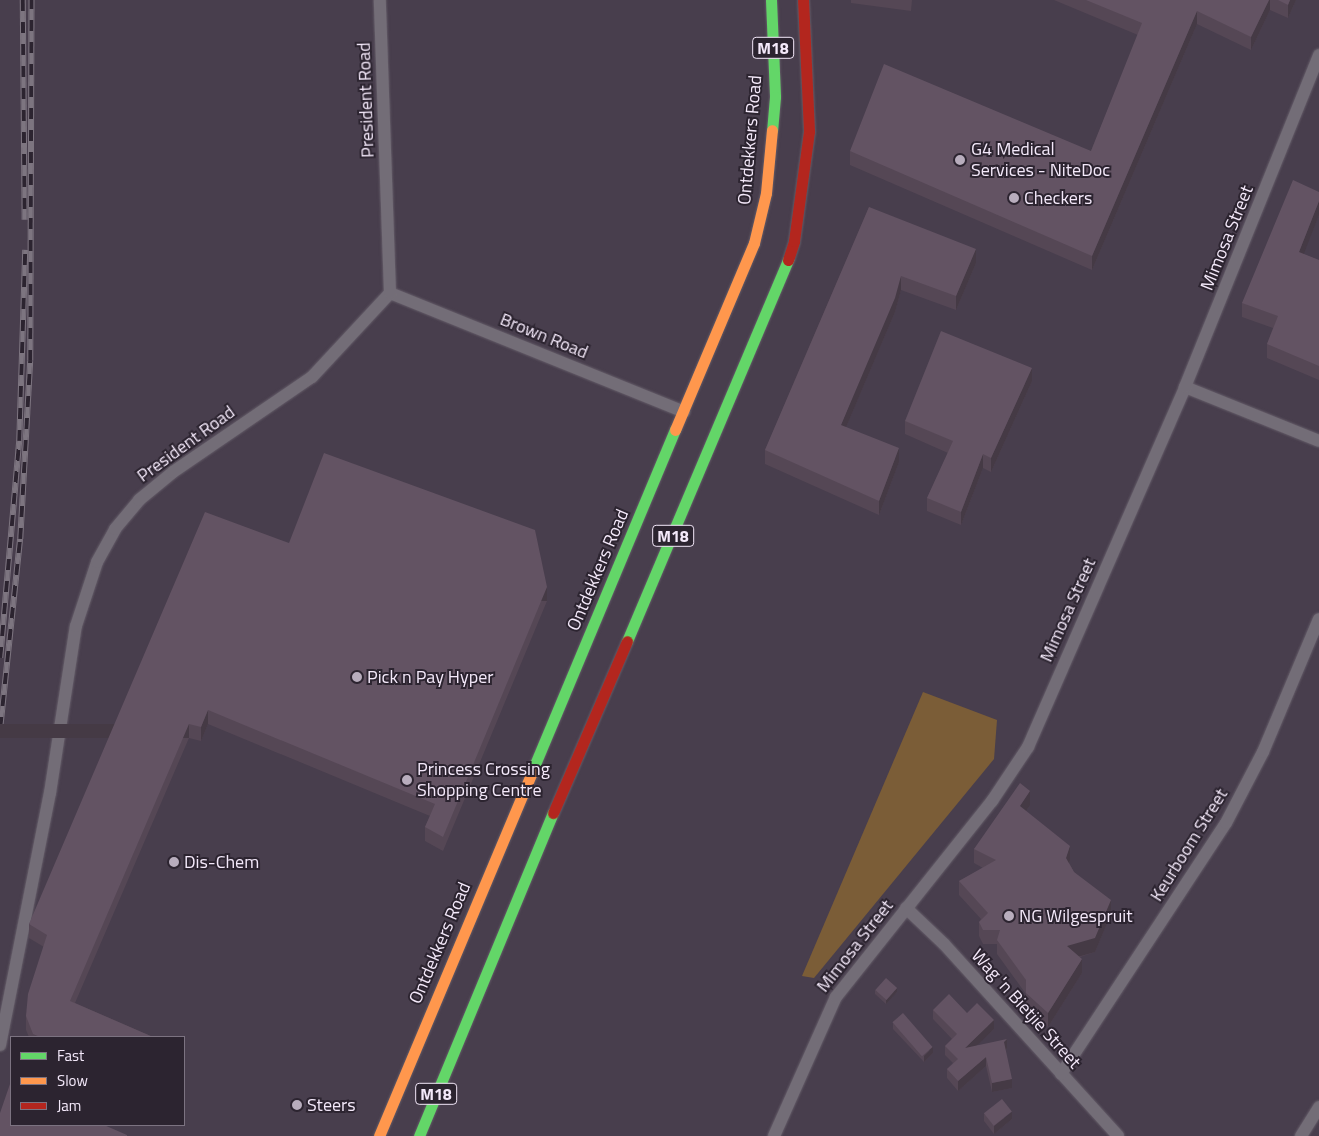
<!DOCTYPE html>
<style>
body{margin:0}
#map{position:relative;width:1319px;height:1136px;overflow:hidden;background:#483e4d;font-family:"Titillium Web",sans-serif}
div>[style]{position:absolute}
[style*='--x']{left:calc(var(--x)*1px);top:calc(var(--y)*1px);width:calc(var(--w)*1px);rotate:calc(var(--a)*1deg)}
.green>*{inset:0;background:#7b5d37}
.roads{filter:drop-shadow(0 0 1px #635b67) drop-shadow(0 0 1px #635b67)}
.street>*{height:12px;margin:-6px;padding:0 6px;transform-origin:6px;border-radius:6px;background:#736d77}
.fast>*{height:11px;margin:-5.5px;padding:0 5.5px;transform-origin:5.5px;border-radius:5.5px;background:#63d668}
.slow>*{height:11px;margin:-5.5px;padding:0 5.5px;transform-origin:5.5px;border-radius:5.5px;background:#ff974d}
.jam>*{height:11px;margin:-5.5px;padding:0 5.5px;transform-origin:5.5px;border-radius:5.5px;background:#b3261e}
.rail>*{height:5.5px;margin-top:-2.75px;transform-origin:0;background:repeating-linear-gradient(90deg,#2c2430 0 11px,#7d7580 0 22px);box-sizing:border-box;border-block:1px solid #7d7580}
.wall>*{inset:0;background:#554755}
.shaded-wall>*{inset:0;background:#453a45;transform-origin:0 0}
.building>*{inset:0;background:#635363;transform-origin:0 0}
.dots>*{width:14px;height:14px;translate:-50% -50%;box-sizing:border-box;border:2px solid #2c2430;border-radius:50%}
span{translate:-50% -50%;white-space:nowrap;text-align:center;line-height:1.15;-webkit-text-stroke:4px #2c2430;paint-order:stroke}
.shield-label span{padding:1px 4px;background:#2c2430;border:1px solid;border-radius:4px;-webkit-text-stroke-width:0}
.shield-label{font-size:16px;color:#f4e9fa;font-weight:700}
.street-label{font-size:18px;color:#f4e9fa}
.poi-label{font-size:18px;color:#f4e9fa}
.left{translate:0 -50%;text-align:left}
.legend{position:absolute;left:10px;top:1036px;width:175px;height:90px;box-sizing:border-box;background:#2c2430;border:1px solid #7c7381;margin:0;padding:6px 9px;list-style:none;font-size:15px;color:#f4e9fa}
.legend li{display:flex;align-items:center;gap:10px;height:25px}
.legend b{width:25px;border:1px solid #7c7381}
</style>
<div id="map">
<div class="green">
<div style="clip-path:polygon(923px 692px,997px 720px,994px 759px,814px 978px,802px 976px)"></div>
</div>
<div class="roads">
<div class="street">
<div style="--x:390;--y:293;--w:317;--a:22"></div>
<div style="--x:1185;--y:387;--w:144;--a:21.9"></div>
<div style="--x:906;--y:908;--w:52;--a:43.5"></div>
<div style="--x:944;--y:944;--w:259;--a:47.8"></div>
<div style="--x:0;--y:1045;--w:257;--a:-78.8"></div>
<div style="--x:50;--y:793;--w:169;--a:-81.2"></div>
<div style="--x:76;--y:626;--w:67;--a:-71.8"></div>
<div style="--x:97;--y:562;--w:38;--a:-61"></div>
<div style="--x:115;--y:529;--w:38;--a:-50"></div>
<div style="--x:139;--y:500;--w:44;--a:-39.5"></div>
<div style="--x:173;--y:472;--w:168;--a:-34.4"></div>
<div style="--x:312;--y:377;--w:115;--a:-47.1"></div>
<div style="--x:390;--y:293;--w:293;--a:-92"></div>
<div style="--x:1061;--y:1074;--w:300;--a:-56.7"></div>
<div style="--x:1226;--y:823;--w:80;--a:-62.5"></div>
<div style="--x:1263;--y:752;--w:144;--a:-67.2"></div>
<div style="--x:774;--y:1136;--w:152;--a:-66"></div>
<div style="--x:836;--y:997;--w:251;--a:-51.5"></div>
<div style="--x:992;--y:801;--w:65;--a:-56.3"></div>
<div style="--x:1028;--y:747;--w:393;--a:-66.4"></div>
<div style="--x:1185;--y:387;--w:358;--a:-68"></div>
<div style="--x:1301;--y:1136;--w:34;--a:-58"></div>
</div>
<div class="fast">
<div style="--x:771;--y:0;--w:97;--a:87.6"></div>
<div style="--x:775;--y:97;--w:33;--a:95"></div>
<div style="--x:627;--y:641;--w:414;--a:-67.1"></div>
<div style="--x:533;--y:769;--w:368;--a:-67.3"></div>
<div style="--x:419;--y:1136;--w:350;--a:-67.5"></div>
</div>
<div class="slow">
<div style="--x:675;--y:430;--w:203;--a:-67.1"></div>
<div style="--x:754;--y:243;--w:51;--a:-76.5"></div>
<div style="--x:766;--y:193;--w:63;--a:-84.6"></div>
<div style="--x:379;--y:1136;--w:398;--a:-67.2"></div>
</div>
<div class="jam">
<div style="--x:788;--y:260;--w:20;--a:-72"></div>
<div style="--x:794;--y:241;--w:111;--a:-82.2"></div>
<div style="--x:809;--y:131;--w:131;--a:-92.6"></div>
<div style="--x:553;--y:813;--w:187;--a:-66.7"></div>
</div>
</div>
<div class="rail">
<div style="--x:23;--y:0;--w:220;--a:89.5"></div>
<div style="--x:0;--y:658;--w:218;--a:-85"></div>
<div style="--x:19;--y:441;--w:191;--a:-88.2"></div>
<div style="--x:0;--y:728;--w:190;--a:-84"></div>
<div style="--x:20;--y:539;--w:178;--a:-86.8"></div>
<div style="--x:30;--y:361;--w:361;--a:-89.8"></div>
</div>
<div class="wall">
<div style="clip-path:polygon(851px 0,912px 0,911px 11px,851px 3px)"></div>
<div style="clip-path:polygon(1054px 0,1296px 0,1288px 18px,1270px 10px,1251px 50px,1197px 24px,1092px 270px,850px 165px,850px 151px,1091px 151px,1138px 35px)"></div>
<div style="clip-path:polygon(1319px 192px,1319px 215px,1303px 254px,1319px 260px,1319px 380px,1267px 358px,1267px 344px,1273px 328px,1242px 317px,1242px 303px)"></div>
<div style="clip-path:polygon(869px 207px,976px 263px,956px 310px,901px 290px,895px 312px,846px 427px,899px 462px,879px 515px,765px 464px,765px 450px)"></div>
<div style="clip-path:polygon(1032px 381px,991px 472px,983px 468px,961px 525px,927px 511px,927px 498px,948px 453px,905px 434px,905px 421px)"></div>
<div style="clip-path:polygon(289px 543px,547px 601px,443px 851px,425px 841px,425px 827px,430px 816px,208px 724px,201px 741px,189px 738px,75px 1003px,153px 1037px,29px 1037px,26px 1030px,26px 1016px,44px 947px,29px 938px,29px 924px)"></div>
<div style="clip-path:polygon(1030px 805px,1026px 811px,1070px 860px,1069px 863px,1074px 872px,1111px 914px,1095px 952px,1080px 957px,1082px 973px,1048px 1027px,1026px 1007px,1026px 994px,997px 954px,997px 944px,983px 944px,979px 936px,979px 922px,981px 919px,959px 895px,959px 881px,983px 868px,974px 863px,974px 849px)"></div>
<div style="clip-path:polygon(875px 990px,897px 992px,886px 1004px,875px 994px)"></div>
<div style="clip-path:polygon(933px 1010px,967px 1013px,994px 1029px,977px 1045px,1007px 1048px,1005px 1049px,1012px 1088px,992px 1092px,986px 1066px,958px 1091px,947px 1078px,947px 1069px,953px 1063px,945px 1055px,945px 1046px,952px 1039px,933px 1019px)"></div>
<div style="clip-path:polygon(893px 1023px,933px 1053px,924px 1062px,893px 1029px)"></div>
<div style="clip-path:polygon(984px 1114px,1012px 1119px,994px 1134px,984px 1121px)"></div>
</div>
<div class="shaded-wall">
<div style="clip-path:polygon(1269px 0,1270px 0,1270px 10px,1251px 50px,1251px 37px)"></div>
<div style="clip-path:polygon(1290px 0,1296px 0,1288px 18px,1288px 5px)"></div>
<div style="clip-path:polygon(1197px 11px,1197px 24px,1092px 270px,1092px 256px)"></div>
<div style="clip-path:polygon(1319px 201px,1319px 215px,1299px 266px,1299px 252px)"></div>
<div style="clip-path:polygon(976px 249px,976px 263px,956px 310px,956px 296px)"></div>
<div style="clip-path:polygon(901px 276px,901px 290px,895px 312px,841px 439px,841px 425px)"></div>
<div style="clip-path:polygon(1032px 368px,1032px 381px,991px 472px,991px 458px)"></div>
<div style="clip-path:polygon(899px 448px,899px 462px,879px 515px,879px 501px)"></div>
<div style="clip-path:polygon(983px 454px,983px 468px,961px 525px,961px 512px)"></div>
<div style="left:547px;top:587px;width:14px;height:271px;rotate:90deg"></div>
<div style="clip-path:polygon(208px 710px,208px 724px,201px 741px,201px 727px)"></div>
<div style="left:189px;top:724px;width:14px;height:301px;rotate:90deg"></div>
<div style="clip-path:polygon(1030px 791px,1030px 805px,1020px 820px,1020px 806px)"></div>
<div style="clip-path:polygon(1070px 846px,1070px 860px,1066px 872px,1066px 858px)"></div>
<div style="clip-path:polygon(1111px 900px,1111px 914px,1095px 952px,1067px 960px,1067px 946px)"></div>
<div style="clip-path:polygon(1082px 959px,1082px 973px,1048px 1027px,1048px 1013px)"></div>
<div style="clip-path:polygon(897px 988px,897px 992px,886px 1004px,886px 1000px)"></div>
<div style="clip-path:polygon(994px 1020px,994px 1029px,965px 1057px,965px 1048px)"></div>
<div style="clip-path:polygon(1007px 1039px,1007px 1048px,1004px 1051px,1004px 1042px)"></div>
<div style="clip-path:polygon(933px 1047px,933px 1053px,924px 1062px,924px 1056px)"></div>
<div style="clip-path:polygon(986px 1057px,986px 1066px,958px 1091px,958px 1081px)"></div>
<div style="clip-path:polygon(1012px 1079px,1012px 1088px,992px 1092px,992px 1083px)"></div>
<div style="clip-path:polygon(1012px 1112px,1012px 1119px,994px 1134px,994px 1126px)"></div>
</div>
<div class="building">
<div style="clip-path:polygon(1086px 0,1269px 0,1251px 37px,1197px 11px,1092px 256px,850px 151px,884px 64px,1091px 151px,1142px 23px)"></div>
<div style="clip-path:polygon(1278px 0,1290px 0,1288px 5px)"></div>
<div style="clip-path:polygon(1293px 180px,1319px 192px,1319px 201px,1299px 252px,1319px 260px,1319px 366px,1267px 344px,1278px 316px,1242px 303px)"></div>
<div style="clip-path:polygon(869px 207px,976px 249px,956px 296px,901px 276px,895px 298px,841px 425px,899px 448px,879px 501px,765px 450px)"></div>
<div style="clip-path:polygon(941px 331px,1032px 368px,991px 458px,983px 454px,961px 512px,927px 498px,953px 441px,905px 421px)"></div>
<div style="clip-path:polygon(324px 453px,535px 530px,547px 587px,443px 837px,425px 827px,435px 804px,208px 710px,201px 727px,189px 724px,70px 1001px,153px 1037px,40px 1037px,33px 1034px,26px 1016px,28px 994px,47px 935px,29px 924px,205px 512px,289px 543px)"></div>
<div style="clip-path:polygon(1020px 783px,1030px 791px,1020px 806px,1070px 846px,1066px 858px,1074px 872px,1111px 900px,1095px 938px,1067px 946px,1082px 959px,1048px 1013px,1026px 993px,1026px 980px,997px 940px,1000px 930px,983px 930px,979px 922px,988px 913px,959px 881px,996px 860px,974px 849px)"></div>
<div style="left:886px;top:978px;width:15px;height:16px;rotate:42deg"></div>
<div style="clip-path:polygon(949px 994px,967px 1013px,977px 1003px,994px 1020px,965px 1048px,1007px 1039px,1004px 1042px,1012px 1079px,992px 1083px,986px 1057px,958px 1081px,947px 1069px,958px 1059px,945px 1046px,957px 1034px,933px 1010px)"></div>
<div style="left:903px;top:1013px;width:45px;height:14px;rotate:49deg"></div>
<div style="clip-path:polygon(10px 1084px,11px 1084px,11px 1125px,104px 1125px,127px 1135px,127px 1136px,0 1136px,0 1113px)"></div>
<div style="left:1002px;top:1099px;width:16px;height:23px;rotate:52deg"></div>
</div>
<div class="dots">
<div style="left:960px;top:160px;background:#b8adbd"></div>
<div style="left:1014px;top:198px;background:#b8adbd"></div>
<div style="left:357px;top:677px;background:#b8adbd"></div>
<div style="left:407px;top:780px;background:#b8adbd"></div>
<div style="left:174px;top:862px;background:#b8adbd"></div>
<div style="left:1009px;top:916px;background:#b8adbd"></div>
<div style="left:297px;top:1105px;background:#b8adbd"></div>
</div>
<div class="shield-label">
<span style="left:773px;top:48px">M18</span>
<span style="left:673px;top:536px">M18</span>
<span style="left:436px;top:1094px">M18</span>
</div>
<div class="street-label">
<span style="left:366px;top:100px;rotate:-92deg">President Road</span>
<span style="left:750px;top:140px;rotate:-85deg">Ontdekkers Road</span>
<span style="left:1227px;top:238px;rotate:-68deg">Mimosa Street</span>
<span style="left:544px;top:336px;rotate:22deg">Brown Road</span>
<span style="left:186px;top:444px;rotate:-36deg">President Road</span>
<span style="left:598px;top:570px;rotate:-67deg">Ontdekkers Road</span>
<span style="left:1068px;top:610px;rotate:-66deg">Mimosa Street</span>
<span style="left:1189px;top:845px;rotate:-58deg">Keurboom Street</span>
<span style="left:440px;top:943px;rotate:-67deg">Ontdekkers Road</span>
<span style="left:855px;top:946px;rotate:-52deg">Mimosa Street</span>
<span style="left:1026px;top:1009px;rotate:48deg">Wag 'n Bietjie Street</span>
</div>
<div class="poi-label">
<span class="left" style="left:971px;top:160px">G4 Medical<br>Services - NiteDoc</span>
<span class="left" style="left:1024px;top:198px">Checkers</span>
<span class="left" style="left:367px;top:677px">Pick n Pay Hyper</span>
<span class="left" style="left:417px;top:780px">Princess Crossing<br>Shopping Centre</span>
<span class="left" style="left:184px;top:862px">Dis-Chem</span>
<span class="left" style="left:1019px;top:916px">NG Wilgespruit</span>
<span class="left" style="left:307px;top:1105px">Steers</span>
</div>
<ul class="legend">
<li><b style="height:6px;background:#63d668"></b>Fast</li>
<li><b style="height:6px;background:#ff974d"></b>Slow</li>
<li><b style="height:6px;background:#b3261e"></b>Jam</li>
</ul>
</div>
